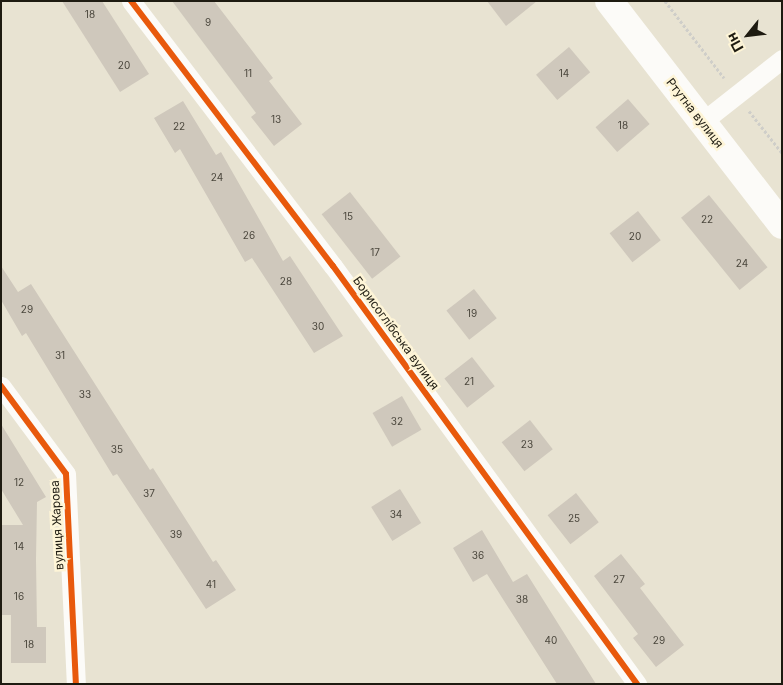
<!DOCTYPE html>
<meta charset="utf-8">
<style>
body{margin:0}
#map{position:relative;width:783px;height:685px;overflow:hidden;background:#e8e3d2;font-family:Inter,sans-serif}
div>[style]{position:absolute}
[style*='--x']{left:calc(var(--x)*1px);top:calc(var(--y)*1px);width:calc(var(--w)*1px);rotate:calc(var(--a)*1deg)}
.building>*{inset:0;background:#cfc8bc;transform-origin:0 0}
.path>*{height:3px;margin-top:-1.5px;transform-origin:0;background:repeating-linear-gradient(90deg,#cfcec9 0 2.5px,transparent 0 5px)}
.street>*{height:19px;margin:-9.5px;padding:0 9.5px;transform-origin:9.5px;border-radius:9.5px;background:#fcfbf8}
.secondary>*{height:28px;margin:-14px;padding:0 14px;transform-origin:14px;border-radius:14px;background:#fcfbf8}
.cycleway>*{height:6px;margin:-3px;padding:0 3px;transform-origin:3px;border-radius:3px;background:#e8590c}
span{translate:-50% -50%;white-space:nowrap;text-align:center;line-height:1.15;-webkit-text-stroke:5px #fef5d7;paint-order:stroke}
.number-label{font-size:10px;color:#4a463c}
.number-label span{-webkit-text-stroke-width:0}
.street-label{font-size:12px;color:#1e1b11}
.frame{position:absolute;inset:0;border:2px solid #1e1b11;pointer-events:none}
.north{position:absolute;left:723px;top:10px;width:50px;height:50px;-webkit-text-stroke:4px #fef5d7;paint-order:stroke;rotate:241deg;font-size:14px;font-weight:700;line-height:20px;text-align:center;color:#1e1b11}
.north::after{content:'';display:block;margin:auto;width:18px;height:22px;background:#1e1b11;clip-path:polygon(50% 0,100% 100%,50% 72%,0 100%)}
</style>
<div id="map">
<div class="building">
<div style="clip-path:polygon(62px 1px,102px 1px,149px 74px,120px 92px)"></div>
<div style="clip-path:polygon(172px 1px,214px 1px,273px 78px,269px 81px,302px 124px,274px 146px,251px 117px,256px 113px)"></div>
<div style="clip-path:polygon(487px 1px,537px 1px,506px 26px)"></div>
<div style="left:569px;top:47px;width:33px;height:43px;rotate:50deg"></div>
<div style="left:628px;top:99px;width:33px;height:43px;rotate:49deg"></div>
<div style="clip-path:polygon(183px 101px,216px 155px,221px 152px,283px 261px,290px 256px,343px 336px,314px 353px,252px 258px,245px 262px,180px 149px,175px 153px,154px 118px)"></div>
<div style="left:350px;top:192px;width:82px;height:36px;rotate:52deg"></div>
<div style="left:709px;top:195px;width:93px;height:36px;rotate:51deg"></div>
<div style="left:638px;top:211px;width:37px;height:36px;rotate:52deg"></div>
<div style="clip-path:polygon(1px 266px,18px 292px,31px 284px,150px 470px,153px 468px,213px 562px,216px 560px,236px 590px,206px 609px,117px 474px,113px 476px,26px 333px,22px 336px,1px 300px)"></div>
<div style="left:474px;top:289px;width:37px;height:35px;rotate:52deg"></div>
<div style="left:472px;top:357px;width:37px;height:35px;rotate:52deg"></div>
<div style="left:402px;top:396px;width:39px;height:34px;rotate:60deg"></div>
<div style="left:530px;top:420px;width:37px;height:36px;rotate:52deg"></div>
<div style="clip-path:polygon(1px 424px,46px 497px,37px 502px,36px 560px,37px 627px,46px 627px,46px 663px,11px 663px,11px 615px,2px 615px,1px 525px,23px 525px,1px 489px)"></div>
<div style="left:400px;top:489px;width:40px;height:34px;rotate:58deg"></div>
<div style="left:576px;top:493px;width:37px;height:36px;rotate:52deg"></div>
<div style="clip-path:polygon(482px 530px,513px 582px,527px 574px,596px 684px,557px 684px,487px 574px,473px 582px,453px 548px)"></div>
<div style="clip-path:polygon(621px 554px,645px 584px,640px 588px,684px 645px,656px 667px,633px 638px,638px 634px,594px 576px)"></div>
</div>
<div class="path">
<div style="--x:665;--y:1;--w:97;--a:52.5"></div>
<div style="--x:749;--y:111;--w:53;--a:51.8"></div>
</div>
<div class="street">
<div style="--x:131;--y:1;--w:333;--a:52.7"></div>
<div style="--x:333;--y:266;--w:517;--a:53.97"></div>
<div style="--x:702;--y:122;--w:102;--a:-38.2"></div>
<div style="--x:1;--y:386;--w:109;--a:53.5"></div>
<div style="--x:66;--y:474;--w:210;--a:87.3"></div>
</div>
<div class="secondary">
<div style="--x:609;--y:1;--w:283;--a:52.3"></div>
</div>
<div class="cycleway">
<div style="--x:131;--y:1;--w:333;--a:52.7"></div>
<div style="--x:333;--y:266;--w:517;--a:53.97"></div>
<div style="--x:1;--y:386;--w:109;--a:53.5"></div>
<div style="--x:66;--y:474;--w:210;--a:87.3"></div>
</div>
<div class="number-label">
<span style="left:90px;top:15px">18</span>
<span style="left:208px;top:23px">9</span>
<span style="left:124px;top:66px">20</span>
<span style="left:248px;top:74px">11</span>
<span style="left:564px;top:74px">14</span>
<span style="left:276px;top:120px">13</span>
<span style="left:623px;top:126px">18</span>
<span style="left:179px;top:127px">22</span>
<span style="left:217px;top:178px">24</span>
<span style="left:348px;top:217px">15</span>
<span style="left:707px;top:220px">22</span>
<span style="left:249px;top:236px">26</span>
<span style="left:635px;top:237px">20</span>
<span style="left:375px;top:253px">17</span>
<span style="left:742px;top:264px">24</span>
<span style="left:286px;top:282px">28</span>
<span style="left:27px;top:310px">29</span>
<span style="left:472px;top:314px">19</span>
<span style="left:318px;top:327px">30</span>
<span style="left:60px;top:356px">31</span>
<span style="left:469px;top:382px">21</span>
<span style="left:85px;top:395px">33</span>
<span style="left:397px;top:422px">32</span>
<span style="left:527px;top:445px">23</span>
<span style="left:117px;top:450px">35</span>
<span style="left:19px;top:483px">12</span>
<span style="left:149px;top:494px">37</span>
<span style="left:396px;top:515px">34</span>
<span style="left:574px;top:519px">25</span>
<span style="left:176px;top:535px">39</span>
<span style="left:19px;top:547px">14</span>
<span style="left:478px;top:556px">36</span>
<span style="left:619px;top:580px">27</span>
<span style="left:211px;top:585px">41</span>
<span style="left:19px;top:597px">16</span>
<span style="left:522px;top:600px">38</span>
<span style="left:551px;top:641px">40</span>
<span style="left:659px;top:641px">29</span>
<span style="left:29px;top:645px">18</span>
</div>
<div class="street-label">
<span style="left:695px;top:113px;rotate:52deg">Ртутна вулиця</span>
<span style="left:396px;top:333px;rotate:54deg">Борисоглібська вулиця</span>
<span style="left:57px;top:525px;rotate:-93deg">вулиця Жарова</span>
</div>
<div class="frame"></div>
<div class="north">Пн</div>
</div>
